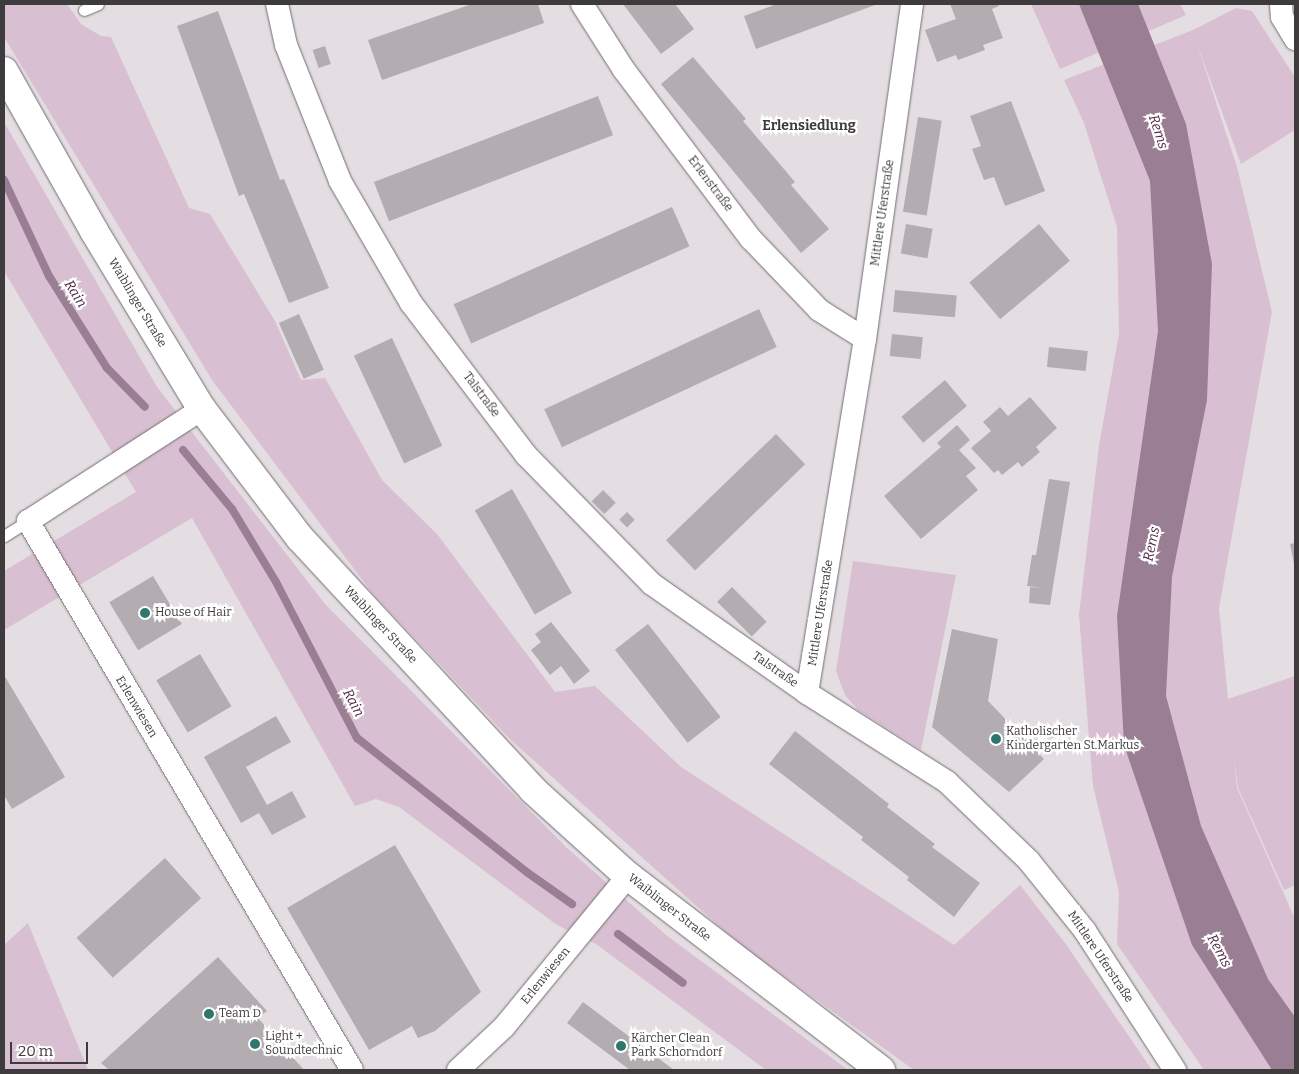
<!DOCTYPE html>
<meta charset="utf-8">
<style>
body{margin:0}
#map{position:relative;width:1299px;height:1074px;overflow:hidden;background:#e4dde2;font-family:Bitter,serif}
div>[style]{position:absolute}
[style*='--x']{left:calc(var(--x)*1px);top:calc(var(--y)*1px);width:calc(var(--w)*1px);rotate:calc(var(--a)*1deg)}
.green>*{inset:0;background:#d8c0d2}
.water>*{inset:0;background:#9a7f94}
.stream>*{height:8px;margin:-4px;padding:0 4px;transform-origin:4px;border-radius:4px;background:#9a7f94}
.building>*{inset:0;background:#b3adb2;transform-origin:0 0}
.roads{filter:drop-shadow(0 0 1px #736d71) drop-shadow(0 0 1px #736d71)}
.lane>*{height:11px;margin:-5.5px;padding:0 5.5px;transform-origin:5.5px;border-radius:5.5px;background:#fff}
.street>*{height:22px;margin:-11px;padding:0 11px;transform-origin:11px;border-radius:11px;background:#fff}
.secondary>*{height:28px;margin:-14px;padding:0 14px;transform-origin:14px;border-radius:14px;background:#fff}
.dots>*{width:14px;height:14px;translate:-50% -50%;box-sizing:border-box;border:2px solid #fff;border-radius:50%}
span{translate:-50% -50%;white-space:nowrap;text-align:center;line-height:1.15;-webkit-text-stroke:4.5px #fff;paint-order:stroke}
.street-label{font-size:12px;color:#3e3b3d}
.poi-label{font-size:12px;color:#3e3b3d}
.left{translate:0 -50%;text-align:left}
.neighbourhood-label{font-size:14px;color:#3e3b3d;font-weight:700}
.water-label{font-size:14px;color:#4d2646;font-style:italic}
.frame{position:absolute;inset:0;border:5px solid #3e3b3d;pointer-events:none}
.scale{position:absolute;left:10px;top:1042px;width:78px;height:22px;box-sizing:border-box;border:2px solid #3e3b3d;border-top:0;padding-left:6px;font-size:15px;line-height:18px;white-space:nowrap;color:#3e3b3d;-webkit-text-stroke:4px #fff;paint-order:stroke}
</style>
<div id="map">
<div class="green">
<div style="clip-path:polygon(4px 4px,67px 4px,81px 24px,101px 36px,111px 37px,189px 208px,210px 214px,275px 321px,301px 380px,325px 378px,382px 480px,437px 534px,555px 692px,595px 686px,681px 767px,954px 945px,1020px 885px,1065px 943px,1152px 1070px,914px 1070px,739px 944px,512px 741px,373px 594px,212px 380px,4px 37px)"></div>
<div style="clip-path:polygon(1031px 4px,1180px 4px,1186px 15px,1060px 69px)"></div>
<div style="clip-path:polygon(1236px 8px,1252px 11px,1295px 77px,1295px 130px,1241px 164px,1197px 44px,1237px 167px,1272px 312px,1219px 608px,1228px 699px,1295px 676px,1295px 885px,1284px 890px,1238px 788px,1234px 759px,1237px 788px,1295px 919px,1295px 1070px,1204px 1070px,1117px 944px,1119px 892px,1093px 786px,1079px 615px,1099px 445px,1119px 334px,1117px 227px,1084px 123px,1064px 80px,1193px 30px)"></div>
<div style="clip-path:polygon(4px 122px,157px 387px,325px 604px,566px 847px,666px 935px,848px 1070px,766px 1070px,596px 944px,557px 925px,399px 807px,376px 799px,355px 806px,192px 518px,4px 630px,4px 571px,136px 492px,4px 271px)"></div>
<div style="clip-path:polygon(853px 561px,956px 575px,921px 750px,858px 710px,845px 695px,836px 671px)"></div>
<div style="clip-path:polygon(28px 923px,88px 1070px,4px 1070px,4px 945px)"></div>
</div>
<div class="water">
<div style="clip-path:polygon(1079px 4px,1138px 4px,1186px 124px,1212px 264px,1207px 400px,1172px 577px,1166px 696px,1201px 826px,1268px 979px,1295px 1017px,1295px 1070px,1272px 1070px,1192px 945px,1124px 745px,1117px 616px,1158px 331px,1150px 181px)"></div>
</div>
<div class="stream">
<div style="--x:4;--y:180;--w:106;--a:64.9"></div>
<div style="--x:49;--y:276;--w:109;--a:57.8"></div>
<div style="--x:107;--y:368;--w:54;--a:45.7"></div>
<div style="--x:183;--y:450;--w:77;--a:50.3"></div>
<div style="--x:232;--y:509;--w:85;--a:58.9"></div>
<div style="--x:276;--y:582;--w:176;--a:62.6"></div>
<div style="--x:357;--y:738;--w:218;--a:38.3"></div>
<div style="--x:528;--y:873;--w:54;--a:35.2"></div>
<div style="--x:618;--y:934;--w:81;--a:37"></div>
</div>
<div class="building">
<div style="clip-path:polygon(472px 4px,538px 4px,544px 23px,382px 80px,368px 40px)"></div>
<div style="clip-path:polygon(623px 4px,675px 4px,694px 29px,661px 54px)"></div>
<div style="clip-path:polygon(777px 4px,874px 4px,875px 5px,756px 49px,744px 16px)"></div>
<div style="clip-path:polygon(950px 4px,998px 4px,999px 6px,992px 9px,1003px 38px,983px 45px,985px 50px,958px 60px,956px 55px,937px 62px,925px 30px,956px 19px)"></div>
<div style="clip-path:polygon(218px 11px,280px 180px,284px 179px,329px 288px,289px 303px,244px 194px,239px 196px,177px 26px)"></div>
<div style="left:325px;top:46px;width:19px;height:13px;rotate:72deg"></div>
<div style="clip-path:polygon(693px 57px,746px 119px,743px 121px,795px 182px,791px 185px,829px 229px,801px 253px,661px 84px)"></div>
<div style="left:598px;top:96px;width:42px;height:240px;rotate:69deg"></div>
<div style="clip-path:polygon(1011px 101px,1045px 191px,1005px 206px,994px 177px,984px 180px,972px 149px,981px 146px,970px 116px)"></div>
<div style="left:918px;top:117px;width:24px;height:96px;rotate:9deg"></div>
<div style="left:672px;top:207px;width:43px;height:239px;rotate:66deg"></div>
<div style="left:906px;top:224px;width:27px;height:30px;rotate:10deg"></div>
<div style="left:1039px;top:224px;width:48px;height:91px;rotate:50deg"></div>
<div style="left:895px;top:290px;width:62px;height:22px;rotate:5deg"></div>
<div style="left:759px;top:309px;width:42px;height:237px;rotate:65deg"></div>
<div style="left:299px;top:314px;width:61px;height:22px;rotate:66deg"></div>
<div style="left:892px;top:334px;width:31px;height:22px;rotate:6deg"></div>
<div style="left:392px;top:338px;width:119px;height:42px;rotate:65deg"></div>
<div style="left:1049px;top:347px;width:39px;height:20px;rotate:6deg"></div>
<div style="left:945px;top:380px;width:34px;height:57px;rotate:50deg"></div>
<div style="clip-path:polygon(1030px 397px,1057px 428px,1036px 447px,1040px 452px,1022px 467px,1018px 462px,1002px 475px,998px 470px,994px 473px,971px 448px,991px 431px,983px 422px,1000px 407px,1008px 416px)"></div>
<div style="clip-path:polygon(957px 425px,970px 440px,959px 450px,976px 468px,966px 476px,978px 490px,921px 539px,884px 496px,941px 447px,937px 443px)"></div>
<div style="left:776px;top:434px;width:42px;height:153px;rotate:46deg"></div>
<div style="clip-path:polygon(1049px 479px,1070px 482px,1050px 605px,1029px 603px,1030px 587px,1044px 588px,1027px 586px,1032px 555px,1036px 555px)"></div>
<div style="left:512px;top:489px;width:120px;height:43px;rotate:60deg"></div>
<div style="left:603px;top:490px;width:18px;height:16px;rotate:45deg"></div>
<div style="left:627px;top:512px;width:11px;height:11px;rotate:45deg"></div>
<div style="clip-path:polygon(1295px 543px,1295px 564px,1294px 564px,1290px 544px)"></div>
<div style="left:153px;top:576px;width:56px;height:51px;rotate:59deg"></div>
<div style="left:732px;top:587px;width:49px;height:21px;rotate:45deg"></div>
<div style="clip-path:polygon(551px 622px,590px 671px,574px 684px,561px 666px,550px 675px,531px 650px,541px 642px,535px 634px)"></div>
<div style="left:648px;top:624px;width:118px;height:42px;rotate:52deg"></div>
<div style="clip-path:polygon(952px 629px,998px 639px,988px 701px,1044px 759px,1009px 792px,932px 727px)"></div>
<div style="left:200px;top:654px;width:61px;height:51px;rotate:59deg"></div>
<div style="clip-path:polygon(4px 675px,65px 777px,12px 809px,4px 795px)"></div>
<div style="clip-path:polygon(276px 716px,291px 742px,246px 767px,267px 805px,292px 791px,306px 817px,272px 835px,259px 813px,241px 823px,204px 757px)"></div>
<div style="clip-path:polygon(795px 731px,889px 804px,887px 807px,935px 844px,932px 847px,980px 883px,954px 917px,907px 880px,909px 877px,861px 840px,863px 837px,769px 764px)"></div>
<div style="clip-path:polygon(395px 845px,481px 992px,435px 1031px,418px 1038px,412px 1026px,369px 1050px,287px 908px)"></div>
<div style="left:165px;top:858px;width:54px;height:119px;rotate:48deg"></div>
<div style="clip-path:polygon(218px 957px,267px 1011px,258px 1018px,304px 1070px,109px 1070px,101px 1063px)"></div>
<div style="clip-path:polygon(583px 1002px,674px 1070px,630px 1070px,567px 1023px)"></div>
</div>
<div class="roads">
<div class="lane">
<div style="--x:84;--y:10;--w:15;--a:-23"></div>
<div style="--x:4;--y:536;--w:28;--a:-32"></div>
</div>
<div class="street">
<div style="--x:277;--y:4;--w:42;--a:77.6"></div>
<div style="--x:286;--y:45;--w:146;--a:68.3"></div>
<div style="--x:340;--y:181;--w:141;--a:59.8"></div>
<div style="--x:411;--y:303;--w:191;--a:52.9"></div>
<div style="--x:526;--y:455;--w:180;--a:45.7"></div>
<div style="--x:652;--y:584;--w:189;--a:35.1"></div>
<div style="--x:807;--y:693;--w:166;--a:32.4"></div>
<div style="--x:947;--y:782;--w:114;--a:43.9"></div>
<div style="--x:1029;--y:861;--w:90;--a:51.3"></div>
<div style="--x:1085;--y:931;--w:166;--a:57.1"></div>
<div style="--x:582;--y:4;--w:78;--a:57.5"></div>
<div style="--x:624;--y:70;--w:211;--a:53.1"></div>
<div style="--x:751;--y:239;--w:98;--a:46.2"></div>
<div style="--x:819;--y:310;--w:54;--a:32.2"></div>
<div style="--x:1281;--y:4;--w:13;--a:86"></div>
<div style="--x:1282;--y:17;--w:26;--a:59"></div>
<div style="--x:202;--y:409;--w:207;--a:147.2"></div>
<div style="--x:28;--y:521;--w:637;--a:59.45"></div>
<div style="--x:807;--y:693;--w:359;--a:-80.7"></div>
<div style="--x:865;--y:339;--w:338;--a:-82"></div>
<div style="--x:458;--y:1070;--w:63;--a:-43.1"></div>
<div style="--x:504;--y:1027;--w:195;--a:-50.6"></div>
</div>
<div class="secondary">
<div style="--x:4;--y:71;--w:184;--a:60.6"></div>
<div style="--x:94;--y:231;--w:208;--a:58.8"></div>
<div style="--x:202;--y:409;--w:162;--a:52.8"></div>
<div style="--x:300;--y:538;--w:343;--a:47.2"></div>
<div style="--x:533;--y:790;--w:128;--a:42.2"></div>
<div style="--x:628;--y:876;--w:319;--a:37.5"></div>
</div>
</div>
<div class="dots">
<div style="left:145px;top:613px;background:#30766e"></div>
<div style="left:996px;top:739px;background:#30766e"></div>
<div style="left:209px;top:1014px;background:#30766e"></div>
<div style="left:255px;top:1044px;background:#30766e"></div>
<div style="left:621px;top:1046px;background:#30766e"></div>
</div>
<div class="street-label">
<span style="left:710px;top:184px;rotate:53deg">Erlenstraße</span>
<span style="left:883px;top:213px;rotate:-82deg">Mittlere Uferstraße</span>
<span style="left:137px;top:303px;rotate:59deg">Waiblinger Straße</span>
<span style="left:481px;top:395px;rotate:53deg">Talstraße</span>
<span style="left:821px;top:613px;rotate:-81deg">Mittlere Uferstraße</span>
<span style="left:380px;top:625px;rotate:47deg">Waiblinger Straße</span>
<span style="left:775px;top:670px;rotate:35deg">Talstraße</span>
<span style="left:136px;top:707px;rotate:59deg">Erlenwiesen</span>
<span style="left:669px;top:908px;rotate:38deg">Waiblinger Straße</span>
<span style="left:1100px;top:957px;rotate:56deg">Mittlere Uferstraße</span>
<span style="left:546px;top:976px;rotate:-51deg">Erlenwiesen</span>
</div>
<div class="poi-label">
<span class="left" style="left:155px;top:613px">House of Hair</span>
<span class="left" style="left:1006px;top:739px">Katholischer<br>Kindergarten St.Markus</span>
<span class="left" style="left:219px;top:1014px">Team D</span>
<span class="left" style="left:265px;top:1044px">Light +<br>Soundtechnic</span>
<span class="left" style="left:631px;top:1046px">Kärcher Clean<br>Park Schorndorf</span>
</div>
<div class="neighbourhood-label">
<span style="left:809px;top:126px">Erlensiedlung</span>
</div>
<div class="water-label">
<span style="left:1158px;top:132px;rotate:72deg">Rems</span>
<span style="left:75px;top:294px;rotate:58deg">Rain</span>
<span style="left:1152px;top:544px;rotate:-78deg">Rems</span>
<span style="left:353px;top:703px;rotate:62deg">Rain</span>
<span style="left:1219px;top:951px;rotate:61deg">Rems</span>
</div>
<div class="frame"></div>
<div class="scale">20 m</div>
</div>
